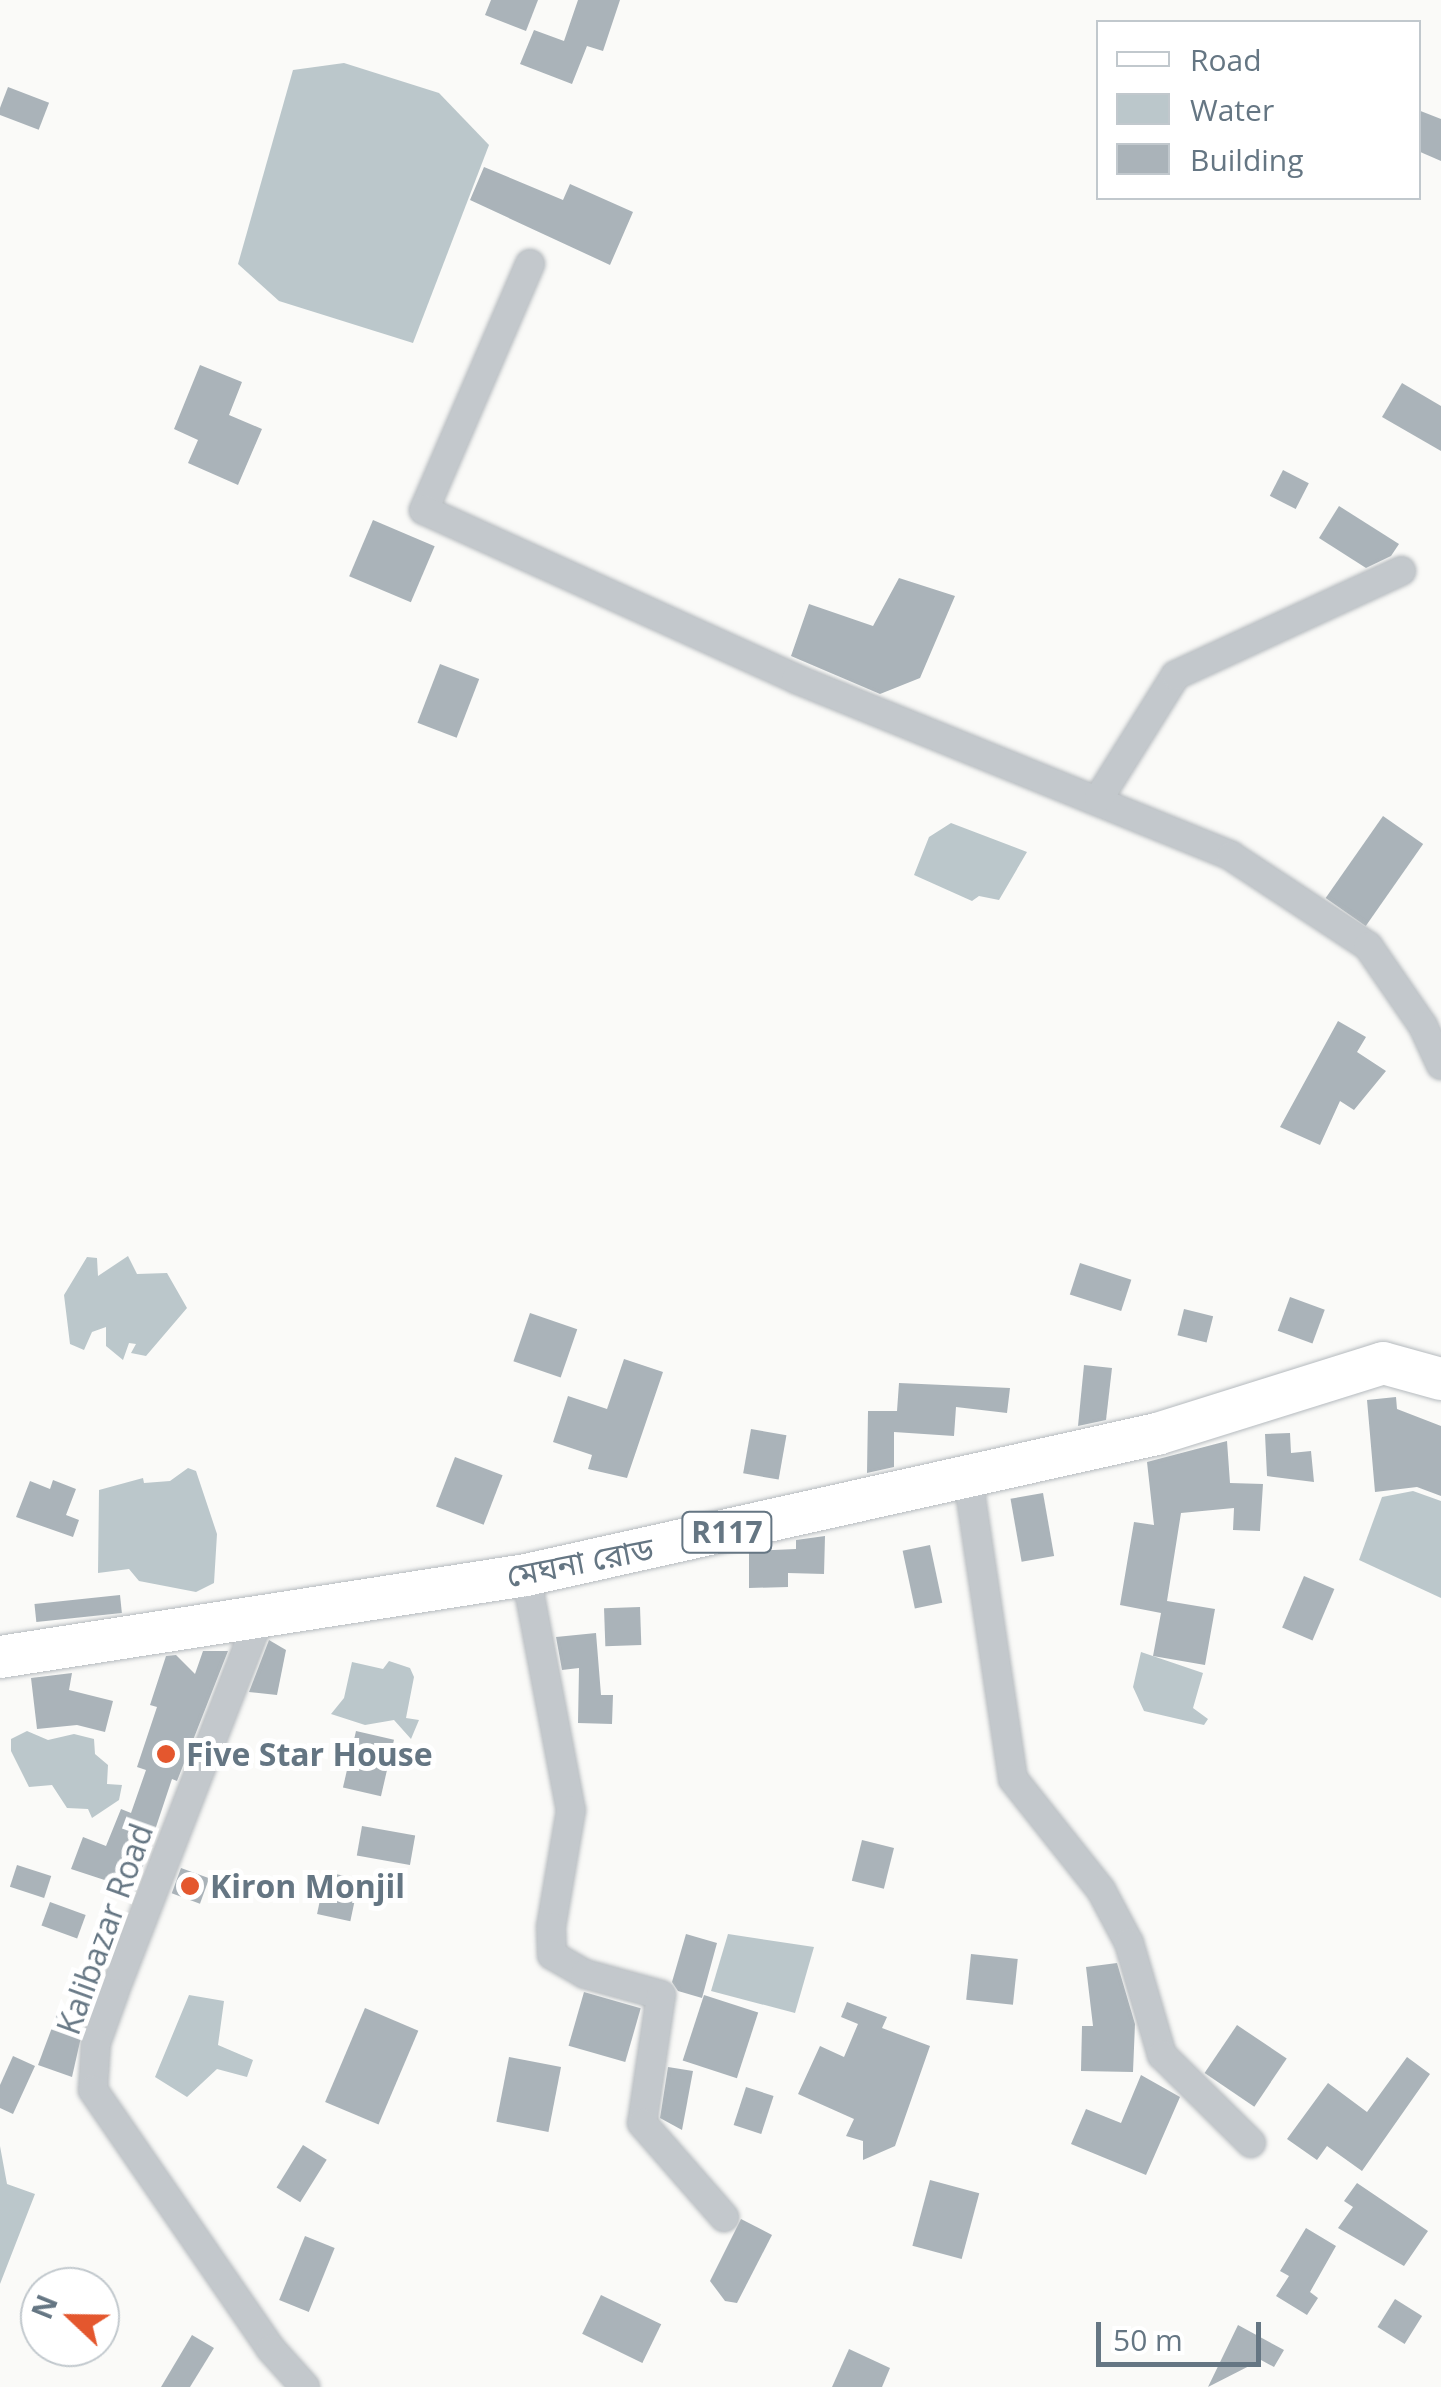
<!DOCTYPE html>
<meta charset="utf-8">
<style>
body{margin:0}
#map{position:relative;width:1441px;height:2387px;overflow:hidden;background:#fafaf8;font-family:"Open Sans","Noto Sans Bengali",sans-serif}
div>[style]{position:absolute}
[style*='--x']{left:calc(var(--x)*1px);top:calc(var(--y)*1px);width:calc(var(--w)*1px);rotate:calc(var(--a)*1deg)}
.water>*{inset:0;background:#bbc7cb}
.building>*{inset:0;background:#aab3b9;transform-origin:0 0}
.roads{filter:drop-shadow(0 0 2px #b5babe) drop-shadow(0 0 2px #b5babe)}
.street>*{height:28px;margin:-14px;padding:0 14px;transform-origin:14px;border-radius:14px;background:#c3c8cc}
.primary>*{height:42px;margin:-21px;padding:0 21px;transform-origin:21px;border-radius:21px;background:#fff}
.dots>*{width:28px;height:28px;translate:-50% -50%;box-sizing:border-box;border:5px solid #fff;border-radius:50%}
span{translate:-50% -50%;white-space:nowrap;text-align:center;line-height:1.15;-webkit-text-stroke:10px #fff;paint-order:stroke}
.shield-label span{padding:2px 8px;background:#fff;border:2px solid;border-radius:8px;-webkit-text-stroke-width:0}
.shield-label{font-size:30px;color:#657683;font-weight:700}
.street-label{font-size:32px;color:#657683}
.poi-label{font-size:32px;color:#657683;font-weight:700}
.left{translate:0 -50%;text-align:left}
.legend{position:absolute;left:1096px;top:20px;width:325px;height:180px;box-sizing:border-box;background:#fff;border:2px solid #c1c8cd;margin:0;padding:12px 18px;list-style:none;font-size:30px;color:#657683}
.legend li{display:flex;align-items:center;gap:20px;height:50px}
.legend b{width:50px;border:2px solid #c1c8cd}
.north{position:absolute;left:20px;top:2267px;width:100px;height:100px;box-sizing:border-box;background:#fff;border:2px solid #c1c8cd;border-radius:50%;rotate:292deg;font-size:28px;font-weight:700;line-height:40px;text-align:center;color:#657683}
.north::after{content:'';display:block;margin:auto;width:35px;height:45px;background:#e4572e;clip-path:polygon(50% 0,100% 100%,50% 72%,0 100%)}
.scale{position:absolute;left:1096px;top:2322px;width:165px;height:45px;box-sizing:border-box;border:5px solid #657683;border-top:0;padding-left:12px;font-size:30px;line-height:35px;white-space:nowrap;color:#657683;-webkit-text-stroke:8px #fff;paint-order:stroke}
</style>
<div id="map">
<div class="water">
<div style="clip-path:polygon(344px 63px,439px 93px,489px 145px,413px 343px,279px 301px,238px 264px,293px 70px)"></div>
<div style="clip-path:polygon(951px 823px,1027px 852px,999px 900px,979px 896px,972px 901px,914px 875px,929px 837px)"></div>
<div style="clip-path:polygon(128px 1256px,137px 1274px,167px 1273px,187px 1308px,146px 1356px,131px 1353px,136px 1344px,129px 1343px,123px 1360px,106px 1346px,106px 1327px,92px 1332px,84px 1350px,70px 1344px,64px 1295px,87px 1257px,97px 1258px,98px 1276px)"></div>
<div style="clip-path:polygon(188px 1468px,196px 1471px,217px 1534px,214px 1583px,196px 1592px,139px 1581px,129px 1569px,98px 1573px,99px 1490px,143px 1478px,144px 1483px,170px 1481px)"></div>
<div style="clip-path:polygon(1413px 1491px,1441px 1501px,1441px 1598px,1359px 1560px,1382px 1497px)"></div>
<div style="clip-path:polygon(1141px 1652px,1203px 1673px,1193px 1708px,1208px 1719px,1204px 1725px,1144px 1711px,1133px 1687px)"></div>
<div style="clip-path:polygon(389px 1661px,410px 1668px,414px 1677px,406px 1718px,419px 1720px,411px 1739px,394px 1720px,365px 1725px,331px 1714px,344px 1698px,352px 1662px,383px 1669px)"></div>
<div style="clip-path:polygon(27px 1731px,48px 1740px,74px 1734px,94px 1739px,95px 1754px,108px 1765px,107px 1784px,122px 1785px,119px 1800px,92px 1818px,88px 1809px,67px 1808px,52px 1785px,29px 1787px,11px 1751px,11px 1739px)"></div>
<div style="clip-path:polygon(728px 1934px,814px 1947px,795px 2013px,711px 1991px)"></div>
<div style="clip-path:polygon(189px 1995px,224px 2001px,218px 2045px,253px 2060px,247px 2077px,217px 2069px,187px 2097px,155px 2077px)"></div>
<div style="clip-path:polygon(0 2146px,7px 2184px,35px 2194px,0 2284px)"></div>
</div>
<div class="building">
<div style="clip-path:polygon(491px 0,538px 0,526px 31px,485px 15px)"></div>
<div style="clip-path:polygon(578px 0,620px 0,603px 51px,587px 46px,572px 84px,520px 64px,534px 30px,564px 41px)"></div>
<div style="left:8px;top:87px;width:44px;height:29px;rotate:21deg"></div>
<div style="clip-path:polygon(1418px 110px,1441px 119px,1441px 161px,1418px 151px)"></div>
<div style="clip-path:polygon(484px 167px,563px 200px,570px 184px,633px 212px,610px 265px,470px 200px)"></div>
<div style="clip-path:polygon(200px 365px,242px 382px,229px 415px,262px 429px,238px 485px,188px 463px,198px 440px,174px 429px)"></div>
<div style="clip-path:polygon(1402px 383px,1441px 406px,1441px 451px,1382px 417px)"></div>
<div style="left:1283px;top:470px;width:29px;height:29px;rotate:27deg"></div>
<div style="clip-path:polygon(1339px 506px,1399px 544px,1391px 556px,1366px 568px,1319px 538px)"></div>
<div style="left:373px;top:520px;width:67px;height:61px;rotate:23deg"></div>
<div style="clip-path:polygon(899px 578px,955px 596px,920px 678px,880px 694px,791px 656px,809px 604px,873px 626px)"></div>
<div style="left:440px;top:664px;width:42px;height:63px;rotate:21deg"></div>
<div style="left:1383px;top:816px;width:49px;height:100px;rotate:35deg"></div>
<div style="clip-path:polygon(1338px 1021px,1366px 1037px,1357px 1052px,1386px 1071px,1354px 1110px,1340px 1101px,1320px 1145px,1280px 1127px)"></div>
<div style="left:1080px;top:1263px;width:54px;height:33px;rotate:18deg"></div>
<div style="left:1290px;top:1297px;width:37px;height:36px;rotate:20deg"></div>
<div style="left:1184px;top:1309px;width:30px;height:27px;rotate:14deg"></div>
<div style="left:530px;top:1313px;width:50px;height:51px;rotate:19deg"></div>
<div style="clip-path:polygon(624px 1359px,663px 1372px,627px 1478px,588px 1469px,592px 1455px,553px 1442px,568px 1396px,607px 1409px)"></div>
<div style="clip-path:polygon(1084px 1365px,1112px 1368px,1106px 1420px,1078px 1426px)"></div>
<div style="clip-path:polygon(899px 1383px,1010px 1388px,1007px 1413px,956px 1407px,954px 1436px,894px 1432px,894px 1467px,867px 1473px,868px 1411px,897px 1411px)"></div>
<div style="clip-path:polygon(1396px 1397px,1397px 1409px,1441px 1426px,1441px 1496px,1417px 1487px,1375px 1492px,1367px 1400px)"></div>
<div style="left:751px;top:1429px;width:36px;height:45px;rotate:10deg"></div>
<div style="clip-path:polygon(1290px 1433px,1291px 1453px,1311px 1451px,1314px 1482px,1267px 1476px,1265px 1434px)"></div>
<div style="clip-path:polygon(1227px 1441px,1230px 1483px,1263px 1484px,1260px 1531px,1233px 1530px,1234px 1508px,1181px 1513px,1167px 1601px,1215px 1609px,1205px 1665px,1153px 1656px,1161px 1613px,1120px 1605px,1134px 1522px,1154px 1525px,1147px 1462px)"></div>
<div style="left:455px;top:1457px;width:51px;height:53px;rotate:21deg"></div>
<div style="clip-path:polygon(53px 1480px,76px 1489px,66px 1515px,79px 1520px,73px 1537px,16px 1517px,30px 1481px,50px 1489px)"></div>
<div style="left:1043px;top:1493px;width:64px;height:33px;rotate:80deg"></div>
<div style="clip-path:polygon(825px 1536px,824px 1574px,788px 1573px,788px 1587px,749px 1588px,749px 1551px,796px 1549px,796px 1540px)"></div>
<div style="left:930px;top:1545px;width:59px;height:28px;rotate:78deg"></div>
<div style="left:1304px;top:1576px;width:33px;height:56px;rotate:23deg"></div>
<div style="left:120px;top:1595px;width:18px;height:86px;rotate:84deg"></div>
<div style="left:640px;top:1607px;width:38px;height:36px;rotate:88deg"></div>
<div style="clip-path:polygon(596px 1633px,601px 1695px,613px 1695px,612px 1724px,578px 1723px,579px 1668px,562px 1670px,556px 1637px)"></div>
<div style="clip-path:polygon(269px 1640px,286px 1650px,277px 1695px,249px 1692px)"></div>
<div style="clip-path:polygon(203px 1651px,228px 1651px,177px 1781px,172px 1779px,135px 1890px,71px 1869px,83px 1837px,106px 1846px,121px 1809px,131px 1813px,146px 1770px,137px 1767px,157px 1707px,150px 1705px,166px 1656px,176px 1655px,195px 1674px)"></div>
<div style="clip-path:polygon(72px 1673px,69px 1690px,113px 1701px,105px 1732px,77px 1725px,37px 1729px,31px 1678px)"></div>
<div style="left:356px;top:1731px;width:39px;height:58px;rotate:13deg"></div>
<div style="left:362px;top:1826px;width:54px;height:30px;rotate:10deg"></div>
<div style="left:862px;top:1840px;width:33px;height:42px;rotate:14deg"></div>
<div style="left:17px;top:1865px;width:36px;height:23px;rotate:18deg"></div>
<div style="left:181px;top:1868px;width:30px;height:27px;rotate:20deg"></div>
<div style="left:326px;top:1872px;width:34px;height:43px;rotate:12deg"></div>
<div style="left:50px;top:1902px;width:38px;height:25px;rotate:20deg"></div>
<div style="clip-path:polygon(686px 1934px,717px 1943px,702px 1998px,678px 1991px,672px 1982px)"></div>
<div style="left:971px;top:1954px;width:47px;height:46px;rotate:6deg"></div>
<div style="clip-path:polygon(1117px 1963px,1135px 2024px,1133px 2072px,1081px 2071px,1082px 2026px,1093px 2026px,1086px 1967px)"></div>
<div style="left:584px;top:1992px;width:59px;height:56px;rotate:16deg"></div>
<div style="left:704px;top:1995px;width:57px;height:69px;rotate:18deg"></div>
<div style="clip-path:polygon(847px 2002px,887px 2017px,882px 2028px,930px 2046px,895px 2146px,863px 2160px,863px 2141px,846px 2136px,854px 2119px,798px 2094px,820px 2046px,844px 2057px,858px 2024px,841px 2017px)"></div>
<div style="left:365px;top:2008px;width:58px;height:102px;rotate:23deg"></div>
<div style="clip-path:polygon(57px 2014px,84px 2024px,72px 2077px,38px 2065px)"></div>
<div style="left:1237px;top:2025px;width:60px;height:58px;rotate:34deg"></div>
<div style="clip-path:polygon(13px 2056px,35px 2066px,13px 2114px,0 2108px,0 2085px)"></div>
<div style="left:509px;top:2057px;width:53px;height:66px;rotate:11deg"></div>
<div style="clip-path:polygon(1407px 2057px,1430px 2074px,1362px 2171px,1327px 2146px,1317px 2160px,1287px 2139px,1328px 2083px,1367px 2112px)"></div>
<div style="clip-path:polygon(668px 2067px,693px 2071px,682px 2130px,660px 2118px)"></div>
<div style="clip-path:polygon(1141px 2075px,1180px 2097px,1146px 2175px,1071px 2144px,1086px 2109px,1121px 2123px)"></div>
<div style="left:746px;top:2087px;width:29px;height:40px;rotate:18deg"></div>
<div style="left:303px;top:2145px;width:28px;height:50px;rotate:32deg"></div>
<div style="left:930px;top:2180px;width:51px;height:68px;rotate:15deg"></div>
<div style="clip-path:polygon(1357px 2183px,1428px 2231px,1404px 2266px,1338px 2228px,1353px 2207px,1344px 2201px)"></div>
<div style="clip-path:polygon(741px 2219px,772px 2235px,737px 2303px,725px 2301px,710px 2281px)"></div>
<div style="clip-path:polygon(1306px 2228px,1336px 2246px,1310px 2292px,1318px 2298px,1307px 2315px,1276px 2296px,1289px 2276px,1280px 2271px)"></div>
<div style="left:305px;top:2236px;width:32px;height:69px;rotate:22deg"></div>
<div style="left:601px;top:2295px;width:67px;height:43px;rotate:26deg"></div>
<div style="left:1395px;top:2299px;width:32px;height:33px;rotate:32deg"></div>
<div style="clip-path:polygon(1238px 2325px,1284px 2350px,1274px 2367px,1261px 2360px,1208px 2387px)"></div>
<div style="clip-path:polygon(192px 2335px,214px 2348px,190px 2387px,161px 2387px)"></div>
<div style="clip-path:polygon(849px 2349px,890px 2368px,882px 2387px,832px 2387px)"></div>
</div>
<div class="roads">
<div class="street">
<div style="--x:530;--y:264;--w:268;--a:113.3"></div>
<div style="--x:424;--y:510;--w:409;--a:24.4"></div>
<div style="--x:796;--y:679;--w:470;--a:22.1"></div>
<div style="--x:1231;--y:856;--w:164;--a:33.3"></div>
<div style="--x:1368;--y:946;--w:97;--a:55.5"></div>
<div style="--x:1423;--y:1026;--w:43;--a:65.2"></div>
<div style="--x:1099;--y:798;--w:145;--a:-58"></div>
<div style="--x:1176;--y:675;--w:248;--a:-24.8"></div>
<div style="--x:968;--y:1478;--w:304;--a:81.5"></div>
<div style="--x:1013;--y:1779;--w:142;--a:51.6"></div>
<div style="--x:1101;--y:1890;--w:60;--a:62.2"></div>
<div style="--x:1129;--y:1943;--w:117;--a:73.6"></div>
<div style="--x:1162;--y:2055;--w:125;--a:44.7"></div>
<div style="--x:526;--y:1575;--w:239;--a:79.2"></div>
<div style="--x:571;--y:1810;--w:119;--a:99.7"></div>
<div style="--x:551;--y:1927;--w:28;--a:88"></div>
<div style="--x:552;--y:1955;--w:38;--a:30"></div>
<div style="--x:585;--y:1974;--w:79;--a:15.4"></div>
<div style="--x:661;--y:1995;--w:129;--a:98.4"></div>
<div style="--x:642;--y:2123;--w:125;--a:48.9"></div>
<div style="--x:258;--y:1621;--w:399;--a:111.2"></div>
<div style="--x:114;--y:1993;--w:53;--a:109.8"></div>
<div style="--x:96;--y:2043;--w:47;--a:93.7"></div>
<div style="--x:93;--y:2090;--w:314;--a:55.5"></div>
<div style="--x:271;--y:2349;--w:51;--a:48.2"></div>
</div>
<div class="primary">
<div style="--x:0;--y:1657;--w:532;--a:-8.86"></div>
<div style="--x:526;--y:1575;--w:647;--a:-12.6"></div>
<div style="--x:1157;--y:1434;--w:237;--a:-17.4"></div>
<div style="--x:1383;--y:1363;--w:60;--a:15.4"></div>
</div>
</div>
<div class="dots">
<div style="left:166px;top:1754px;background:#e4572e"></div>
<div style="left:190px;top:1886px;background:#e4572e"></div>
</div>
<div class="shield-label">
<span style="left:727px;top:1532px">R117</span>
</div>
<div class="street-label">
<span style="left:580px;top:1562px;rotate:-11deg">মেঘনা রোড</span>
<span style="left:105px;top:1929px;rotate:-70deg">Kalibazar Road</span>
</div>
<div class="poi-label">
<span class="left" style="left:186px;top:1754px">Five Star House</span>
<span class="left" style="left:210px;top:1886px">Kiron Monjil</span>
</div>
<ul class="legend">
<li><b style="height:12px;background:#fff"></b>Road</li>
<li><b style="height:28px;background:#bbc7cb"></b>Water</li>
<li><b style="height:28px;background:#aab3b9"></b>Building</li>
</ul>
<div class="north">N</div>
<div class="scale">50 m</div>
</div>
